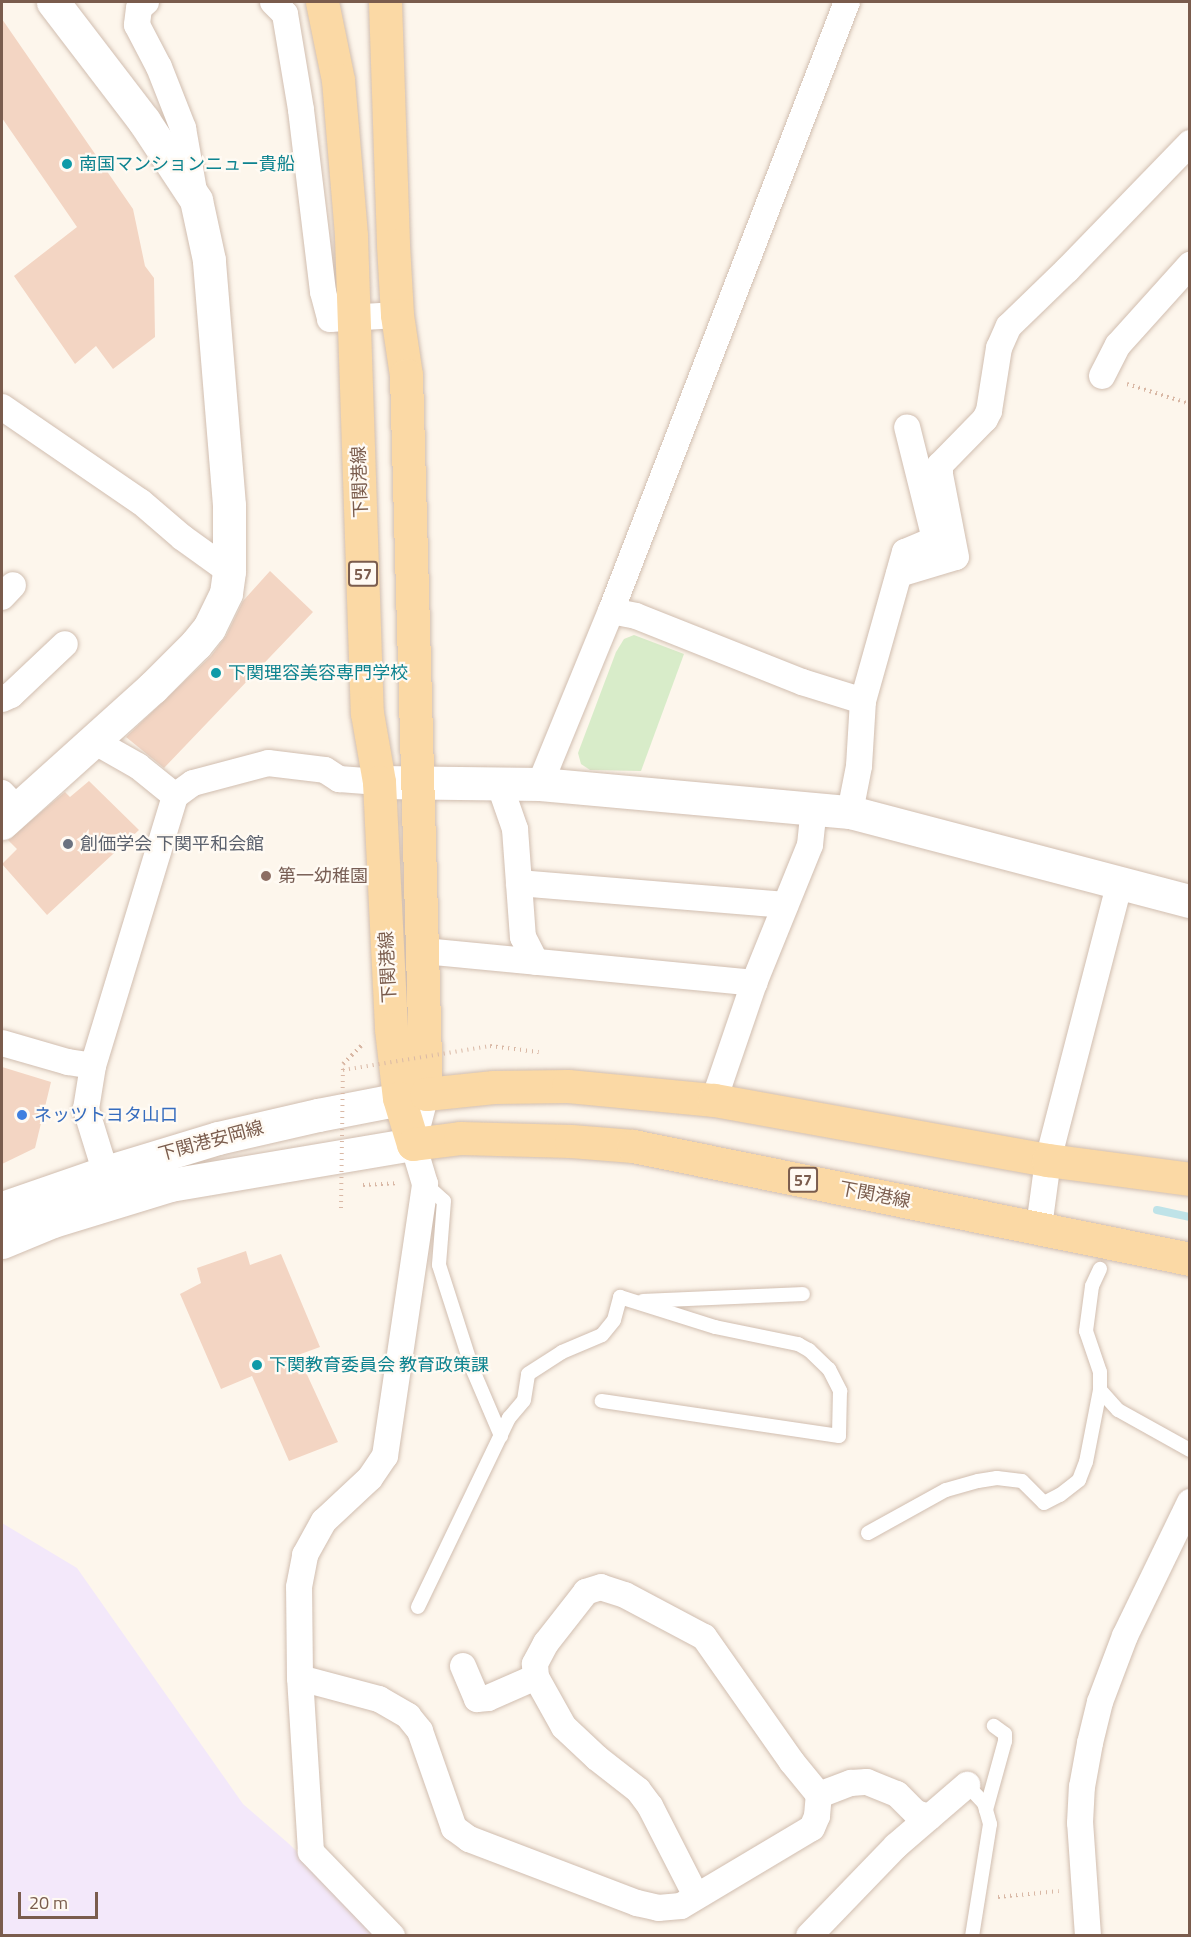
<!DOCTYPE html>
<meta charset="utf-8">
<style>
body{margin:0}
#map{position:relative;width:1191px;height:1937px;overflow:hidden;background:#fdf6ec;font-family:"Titillium Web","Noto Sans JP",sans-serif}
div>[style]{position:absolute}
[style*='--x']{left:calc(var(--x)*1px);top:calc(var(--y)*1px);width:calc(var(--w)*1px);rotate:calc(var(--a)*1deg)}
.education>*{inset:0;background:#f3e8fa}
.green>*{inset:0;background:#d8ecc9}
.stream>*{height:8px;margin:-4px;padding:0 4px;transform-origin:4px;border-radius:4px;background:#bfe3e8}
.building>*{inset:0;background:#f3d5c3}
.path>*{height:4px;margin-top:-2px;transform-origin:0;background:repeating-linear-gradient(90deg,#d9b8a5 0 1.5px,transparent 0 6px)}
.roads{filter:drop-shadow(0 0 2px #d1beb0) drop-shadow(0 0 2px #d1beb0)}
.lane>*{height:14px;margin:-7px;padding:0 7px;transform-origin:7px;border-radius:7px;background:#fff}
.street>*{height:26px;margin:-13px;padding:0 13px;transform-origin:13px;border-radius:13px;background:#fff}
.secondary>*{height:33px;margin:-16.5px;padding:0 16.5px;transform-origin:16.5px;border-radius:16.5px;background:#fff}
.primary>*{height:33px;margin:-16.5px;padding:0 16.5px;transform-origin:16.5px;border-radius:16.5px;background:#fbd9a5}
.path-bridge>*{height:4px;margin-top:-2px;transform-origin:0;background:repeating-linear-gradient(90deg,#d9b8a5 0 1.5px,transparent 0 6px)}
.dots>*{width:16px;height:16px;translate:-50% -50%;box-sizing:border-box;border:3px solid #fffaf3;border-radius:50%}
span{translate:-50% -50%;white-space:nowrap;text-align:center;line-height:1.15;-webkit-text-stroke:4.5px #fffaf3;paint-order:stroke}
.shield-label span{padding:2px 4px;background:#fffaf3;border:2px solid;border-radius:4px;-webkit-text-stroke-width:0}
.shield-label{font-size:16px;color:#7a5c4d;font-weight:700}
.culture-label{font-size:18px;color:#0d838f}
.left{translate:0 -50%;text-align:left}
.street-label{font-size:18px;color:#7a5c4d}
.worship-label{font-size:18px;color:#5b616d}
.education-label{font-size:18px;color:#785e54}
.shop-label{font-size:18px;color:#366cbe}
.frame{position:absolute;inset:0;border:3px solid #7a5c4d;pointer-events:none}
.scale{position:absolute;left:18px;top:1892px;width:80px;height:27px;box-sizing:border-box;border:3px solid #7a5c4d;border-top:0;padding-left:8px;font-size:18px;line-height:21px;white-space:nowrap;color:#7a5c4d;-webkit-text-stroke:4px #fffaf3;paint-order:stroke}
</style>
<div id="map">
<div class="education">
<div style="clip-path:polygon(2px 1523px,77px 1568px,243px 1804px,288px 1843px,383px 1935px,2px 1936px)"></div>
</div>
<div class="green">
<div style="clip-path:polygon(634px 635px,684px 654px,641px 771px,590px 770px,581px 764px,578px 753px,616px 652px,624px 639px)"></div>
</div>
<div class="stream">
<div style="--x:1157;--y:1210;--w:34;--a:12"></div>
</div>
<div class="building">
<div style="clip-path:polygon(2px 19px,133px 209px,145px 266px,154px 278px,155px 337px,113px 369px,96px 346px,75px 364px,14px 276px,77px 227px,2px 118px)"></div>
<div style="clip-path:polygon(270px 571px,313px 612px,164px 768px,126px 737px,211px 656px,226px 636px,243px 601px)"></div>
<div style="clip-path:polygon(89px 781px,139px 830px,47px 915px,2px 864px,17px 849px,8px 840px,65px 792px,70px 797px)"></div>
<div style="clip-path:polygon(2px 1067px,51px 1082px,35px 1148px,2px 1164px)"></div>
<div style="clip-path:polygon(246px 1251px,250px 1265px,281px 1254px,320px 1347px,298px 1355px,338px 1442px,289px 1461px,252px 1376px,221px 1389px,180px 1294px,201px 1283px,197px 1268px)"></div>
</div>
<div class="path">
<div style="--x:1127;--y:384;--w:66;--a:17.6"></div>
<div style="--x:490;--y:1046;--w:49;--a:7"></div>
<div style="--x:343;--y:1064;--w:30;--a:-45"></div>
<div style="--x:363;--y:1185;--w:33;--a:-3"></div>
<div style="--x:998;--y:1897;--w:61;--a:-5.6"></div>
</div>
<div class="roads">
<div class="lane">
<div style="--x:425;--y:1184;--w:25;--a:42"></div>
<div style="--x:444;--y:1201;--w:64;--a:94.5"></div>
<div style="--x:439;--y:1265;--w:108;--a:72.2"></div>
<div style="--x:472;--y:1368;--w:74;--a:66.9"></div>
<div style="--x:643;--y:1301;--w:160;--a:-2.5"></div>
<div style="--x:1100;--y:1390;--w:27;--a:48"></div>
<div style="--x:1118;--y:1410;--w:82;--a:29.1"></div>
<div style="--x:868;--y:1533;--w:89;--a:-28.9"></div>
<div style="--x:946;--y:1490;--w:33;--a:-16"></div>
<div style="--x:978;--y:1481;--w:19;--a:-9"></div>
<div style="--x:997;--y:1478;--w:25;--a:7"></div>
<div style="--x:1022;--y:1481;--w:31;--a:45"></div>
<div style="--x:1044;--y:1503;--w:18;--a:-27"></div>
<div style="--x:1060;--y:1495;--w:24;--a:-38"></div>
<div style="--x:1079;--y:1480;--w:19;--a:-69"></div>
<div style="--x:1086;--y:1462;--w:73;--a:-79"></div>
<div style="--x:1100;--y:1390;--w:18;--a:-90"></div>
<div style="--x:1100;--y:1372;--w:43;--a:-108.9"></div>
<div style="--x:1086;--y:1331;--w:45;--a:-82.4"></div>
<div style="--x:1092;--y:1286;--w:19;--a:-65"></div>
<div style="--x:418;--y:1607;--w:210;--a:-64.3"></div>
<div style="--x:509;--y:1418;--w:23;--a:-50"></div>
<div style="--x:524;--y:1400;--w:26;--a:-81"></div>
<div style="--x:528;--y:1374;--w:40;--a:-32.9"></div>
<div style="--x:562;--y:1352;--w:43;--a:-23"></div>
<div style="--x:602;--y:1335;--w:19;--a:-51"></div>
<div style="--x:614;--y:1320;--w:24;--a:-75"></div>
<div style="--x:620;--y:1297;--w:100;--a:17.5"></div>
<div style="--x:715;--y:1327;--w:85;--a:11.6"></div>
<div style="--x:798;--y:1344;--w:13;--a:29"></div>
<div style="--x:809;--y:1350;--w:28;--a:44"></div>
<div style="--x:829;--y:1369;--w:25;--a:63"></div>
<div style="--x:840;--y:1391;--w:45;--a:91.3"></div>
<div style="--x:839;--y:1436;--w:240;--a:-171.6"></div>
<div style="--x:967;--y:1785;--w:25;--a:47"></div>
<div style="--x:984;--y:1803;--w:22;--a:74"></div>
<div style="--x:990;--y:1824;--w:113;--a:99.1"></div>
<div style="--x:986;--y:1810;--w:72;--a:-74.6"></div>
<div style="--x:1005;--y:1741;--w:7;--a:-90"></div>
<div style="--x:1005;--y:1734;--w:14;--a:-144"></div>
</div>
<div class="street">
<div style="--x:146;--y:2;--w:9;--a:139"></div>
<div style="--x:139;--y:8;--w:17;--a:97"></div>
<div style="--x:137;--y:25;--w:47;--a:62.4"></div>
<div style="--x:159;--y:67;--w:66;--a:68.5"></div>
<div style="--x:183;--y:128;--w:64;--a:80.1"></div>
<div style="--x:273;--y:2;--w:17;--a:45"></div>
<div style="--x:285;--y:14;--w:97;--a:80.5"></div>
<div style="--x:301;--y:110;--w:183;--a:83.1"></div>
<div style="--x:323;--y:292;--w:28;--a:75"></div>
<div style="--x:330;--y:319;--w:67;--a:-3.4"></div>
<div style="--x:1102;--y:376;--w:35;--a:-63"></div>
<div style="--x:1118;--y:345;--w:108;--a:-48"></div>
<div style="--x:2;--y:407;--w:168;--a:34.4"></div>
<div style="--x:141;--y:502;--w:55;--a:40.6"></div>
<div style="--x:183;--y:538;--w:57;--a:35.7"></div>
<div style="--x:899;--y:574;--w:59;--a:-16.6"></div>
<div style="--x:956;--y:557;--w:84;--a:-101"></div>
<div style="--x:940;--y:475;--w:10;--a:-90"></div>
<div style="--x:940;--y:465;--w:64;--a:-45.6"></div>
<div style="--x:985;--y:419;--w:9;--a:-63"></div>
<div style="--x:989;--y:411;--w:64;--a:-81"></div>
<div style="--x:999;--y:348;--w:24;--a:-66"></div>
<div style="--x:1009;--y:326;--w:81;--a:-44"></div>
<div style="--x:1067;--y:270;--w:177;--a:-45.9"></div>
<div style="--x:2;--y:597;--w:16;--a:-47"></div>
<div style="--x:611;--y:611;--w:25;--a:11"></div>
<div style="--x:636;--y:616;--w:179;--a:21.7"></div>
<div style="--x:802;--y:682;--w:64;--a:17.3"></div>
<div style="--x:2;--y:699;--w:10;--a:-24"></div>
<div style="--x:11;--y:695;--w:74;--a:-43.4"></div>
<div style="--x:92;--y:740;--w:53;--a:29.5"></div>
<div style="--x:138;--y:766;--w:48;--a:39"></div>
<div style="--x:175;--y:796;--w:22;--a:-36"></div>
<div style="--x:193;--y:783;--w:78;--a:-14.9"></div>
<div style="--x:268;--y:763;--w:57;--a:7"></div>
<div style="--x:325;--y:770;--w:17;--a:33"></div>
<div style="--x:339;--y:779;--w:40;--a:4.3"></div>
<div style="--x:499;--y:783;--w:49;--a:70.8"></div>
<div style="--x:515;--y:829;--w:108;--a:85.8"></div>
<div style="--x:523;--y:937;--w:28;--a:63"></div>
<div style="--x:540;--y:784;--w:187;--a:-67.7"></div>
<div style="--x:611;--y:611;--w:653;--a:-68.82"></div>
<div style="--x:2;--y:793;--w:22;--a:47"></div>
<div style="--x:850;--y:812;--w:47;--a:-78.9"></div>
<div style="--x:859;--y:766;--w:65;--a:-86.5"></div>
<div style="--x:863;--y:701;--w:155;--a:-74.3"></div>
<div style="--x:905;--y:552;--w:33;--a:-23"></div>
<div style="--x:935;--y:539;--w:115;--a:-104"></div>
<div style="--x:519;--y:883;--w:267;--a:4.7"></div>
<div style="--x:424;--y:951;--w:332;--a:5.5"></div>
<div style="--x:2;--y:1043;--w:69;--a:16.1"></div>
<div style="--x:68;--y:1062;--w:25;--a:9"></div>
<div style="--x:714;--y:1100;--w:124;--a:-71.1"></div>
<div style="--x:754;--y:983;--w:149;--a:-67.9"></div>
<div style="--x:810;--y:845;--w:36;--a:-84"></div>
<div style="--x:111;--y:1190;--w:85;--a:-107.2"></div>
<div style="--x:86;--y:1109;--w:44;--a:-80.8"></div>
<div style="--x:93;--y:1066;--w:282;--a:-73.1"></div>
<div style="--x:1039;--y:1227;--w:68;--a:-82.3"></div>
<div style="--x:1048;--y:1160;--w:287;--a:-75.5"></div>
<div style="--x:463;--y:1666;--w:36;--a:67"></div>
<div style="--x:477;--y:1699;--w:11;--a:-5"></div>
<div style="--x:488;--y:1698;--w:52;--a:-23.6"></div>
<div style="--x:300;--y:1678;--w:82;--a:14.9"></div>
<div style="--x:379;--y:1699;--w:34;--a:30"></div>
<div style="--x:408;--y:1716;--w:19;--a:51"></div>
<div style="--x:420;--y:1731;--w:103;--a:70.7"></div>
<div style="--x:454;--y:1828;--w:19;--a:36"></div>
<div style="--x:469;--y:1839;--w:180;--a:20.9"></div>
<div style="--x:637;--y:1903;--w:22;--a:13"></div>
<div style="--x:658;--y:1908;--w:23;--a:-5"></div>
<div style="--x:681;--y:1906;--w:152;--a:-30.8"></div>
<div style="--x:812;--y:1828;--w:13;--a:-67"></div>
<div style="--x:817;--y:1816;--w:21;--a:-85"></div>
<div style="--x:819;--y:1795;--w:43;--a:-129.3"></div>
<div style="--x:792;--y:1762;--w:153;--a:-125.1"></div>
<div style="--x:704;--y:1637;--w:89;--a:-152"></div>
<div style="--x:625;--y:1595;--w:25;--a:-162"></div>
<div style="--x:601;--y:1587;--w:16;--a:162"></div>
<div style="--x:586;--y:1592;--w:65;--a:128.1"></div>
<div style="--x:546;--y:1643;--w:24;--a:118"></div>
<div style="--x:535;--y:1664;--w:13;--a:86"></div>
<div style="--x:536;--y:1677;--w:57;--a:60.8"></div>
<div style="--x:564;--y:1727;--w:45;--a:43.2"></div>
<div style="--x:597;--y:1758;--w:52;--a:38"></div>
<div style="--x:638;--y:1790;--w:20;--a:53"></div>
<div style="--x:650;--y:1806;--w:101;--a:62.9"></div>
<div style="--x:819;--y:1795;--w:34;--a:-21"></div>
<div style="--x:851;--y:1783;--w:16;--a:-4"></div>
<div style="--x:867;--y:1782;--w:32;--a:22"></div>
<div style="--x:897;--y:1794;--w:27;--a:45"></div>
<div style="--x:916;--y:1813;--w:14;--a:17"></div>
<div style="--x:392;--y:1936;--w:117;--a:-134"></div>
<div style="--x:311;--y:1852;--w:174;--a:-93.6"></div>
<div style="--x:300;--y:1678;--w:91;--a:-90.6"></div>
<div style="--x:299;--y:1587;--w:33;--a:-79"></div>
<div style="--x:305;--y:1555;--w:39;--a:-61"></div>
<div style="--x:324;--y:1521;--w:63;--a:-43.1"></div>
<div style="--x:370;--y:1478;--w:27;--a:-56"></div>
<div style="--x:385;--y:1456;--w:275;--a:-81.6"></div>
<div style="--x:425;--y:1184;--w:42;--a:-106.7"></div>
<div style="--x:413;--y:1144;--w:52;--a:-75.4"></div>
<div style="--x:809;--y:1936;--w:125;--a:-46"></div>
<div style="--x:896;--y:1846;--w:94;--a:-40.7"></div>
<div style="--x:1088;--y:1936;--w:113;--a:-94"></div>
<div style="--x:1080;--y:1823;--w:36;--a:-87"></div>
<div style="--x:1082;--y:1787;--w:45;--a:-79.7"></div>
<div style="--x:1090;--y:1743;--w:42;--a:-76.3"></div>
<div style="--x:1100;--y:1702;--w:71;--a:-69.3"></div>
<div style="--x:1125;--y:1636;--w:149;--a:-64.1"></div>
</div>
<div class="secondary">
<div style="--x:379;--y:782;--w:161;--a:0.7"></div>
<div style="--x:540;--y:784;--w:311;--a:5.2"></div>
<div style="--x:850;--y:812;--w:351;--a:14.7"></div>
<div style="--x:2;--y:823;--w:202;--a:-42"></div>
<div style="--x:152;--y:688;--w:62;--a:-45"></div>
<div style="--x:196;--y:644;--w:21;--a:-51"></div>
<div style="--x:209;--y:628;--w:39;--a:-64"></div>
<div style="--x:226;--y:593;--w:22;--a:-82"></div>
<div style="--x:229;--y:571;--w:66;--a:-90"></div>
<div style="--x:229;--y:505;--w:246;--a:-94.7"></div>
<div style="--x:209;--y:260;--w:61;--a:-102.2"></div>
<div style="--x:196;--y:200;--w:95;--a:-123.4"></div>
<div style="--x:144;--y:121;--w:150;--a:-127.4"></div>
<div style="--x:2;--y:1208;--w:110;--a:-19.1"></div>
<div style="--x:106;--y:1172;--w:117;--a:-16.9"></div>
<div style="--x:218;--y:1138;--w:103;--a:-13"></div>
<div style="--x:318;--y:1115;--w:110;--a:-11"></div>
<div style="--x:2;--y:1242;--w:55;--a:-22.4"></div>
<div style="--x:53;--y:1221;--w:122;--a:-17.1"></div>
<div style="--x:170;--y:1185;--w:246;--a:-9.6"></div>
</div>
<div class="primary">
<div style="--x:322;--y:2;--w:80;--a:78.4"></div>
<div style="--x:338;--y:80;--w:157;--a:85.2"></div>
<div style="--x:351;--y:236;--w:477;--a:88.1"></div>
<div style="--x:367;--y:713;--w:70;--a:80.1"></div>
<div style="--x:379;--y:782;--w:247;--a:87.2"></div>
<div style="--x:391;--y:1029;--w:69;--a:83.4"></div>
<div style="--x:399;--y:1098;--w:48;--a:73.1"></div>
<div style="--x:413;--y:1144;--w:47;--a:-7.3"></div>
<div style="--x:460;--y:1138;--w:111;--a:1.5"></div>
<div style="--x:571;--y:1141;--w:62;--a:4.6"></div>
<div style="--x:633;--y:1146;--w:568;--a:11.47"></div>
<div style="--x:385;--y:2;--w:243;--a:88.1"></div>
<div style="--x:393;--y:245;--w:70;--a:86.7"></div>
<div style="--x:397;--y:315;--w:61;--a:81.5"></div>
<div style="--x:406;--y:375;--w:719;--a:88.41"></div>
<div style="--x:426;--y:1094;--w:68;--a:-5.9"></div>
<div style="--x:494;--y:1087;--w:74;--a:-0.8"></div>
<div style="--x:568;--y:1086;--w:147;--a:5.5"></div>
<div style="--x:714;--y:1100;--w:339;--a:10.2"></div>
<div style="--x:1048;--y:1160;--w:143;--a:7.6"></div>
</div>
</div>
<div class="path-bridge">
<div style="--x:343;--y:1070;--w:149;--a:-9.3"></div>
<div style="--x:341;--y:1208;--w:144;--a:-89.2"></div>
</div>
<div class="dots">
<div style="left:67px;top:164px;background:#0f9aa8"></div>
<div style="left:216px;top:673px;background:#0f9aa8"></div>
<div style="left:68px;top:844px;background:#6b7280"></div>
<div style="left:266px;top:876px;background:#8d6e63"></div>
<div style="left:22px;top:1115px;background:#3f7fe0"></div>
<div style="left:257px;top:1365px;background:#0f9aa8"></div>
</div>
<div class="shield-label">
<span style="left:363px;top:574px">57</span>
<span style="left:803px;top:1180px">57</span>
</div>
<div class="culture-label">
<span class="left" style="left:79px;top:164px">南国マンションニュー貴船</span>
<span class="left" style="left:228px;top:673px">下関理容美容専門学校</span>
<span class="left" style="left:269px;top:1365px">下関教育委員会 教育政策課</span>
</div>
<div class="street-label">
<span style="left:360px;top:482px;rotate:-92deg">下関港線</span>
<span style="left:388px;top:967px;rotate:-93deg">下関港線</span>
<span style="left:211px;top:1141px;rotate:-15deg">下関港安岡線</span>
<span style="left:875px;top:1195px;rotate:11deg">下関港線</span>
</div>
<div class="worship-label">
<span class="left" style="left:80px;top:844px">創価学会 下関平和会館</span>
</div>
<div class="education-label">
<span class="left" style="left:278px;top:876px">第一幼稚園</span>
</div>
<div class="shop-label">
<span class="left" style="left:34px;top:1115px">ネッツトヨタ山口</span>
</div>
<div class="frame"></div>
<div class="scale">20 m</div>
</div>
